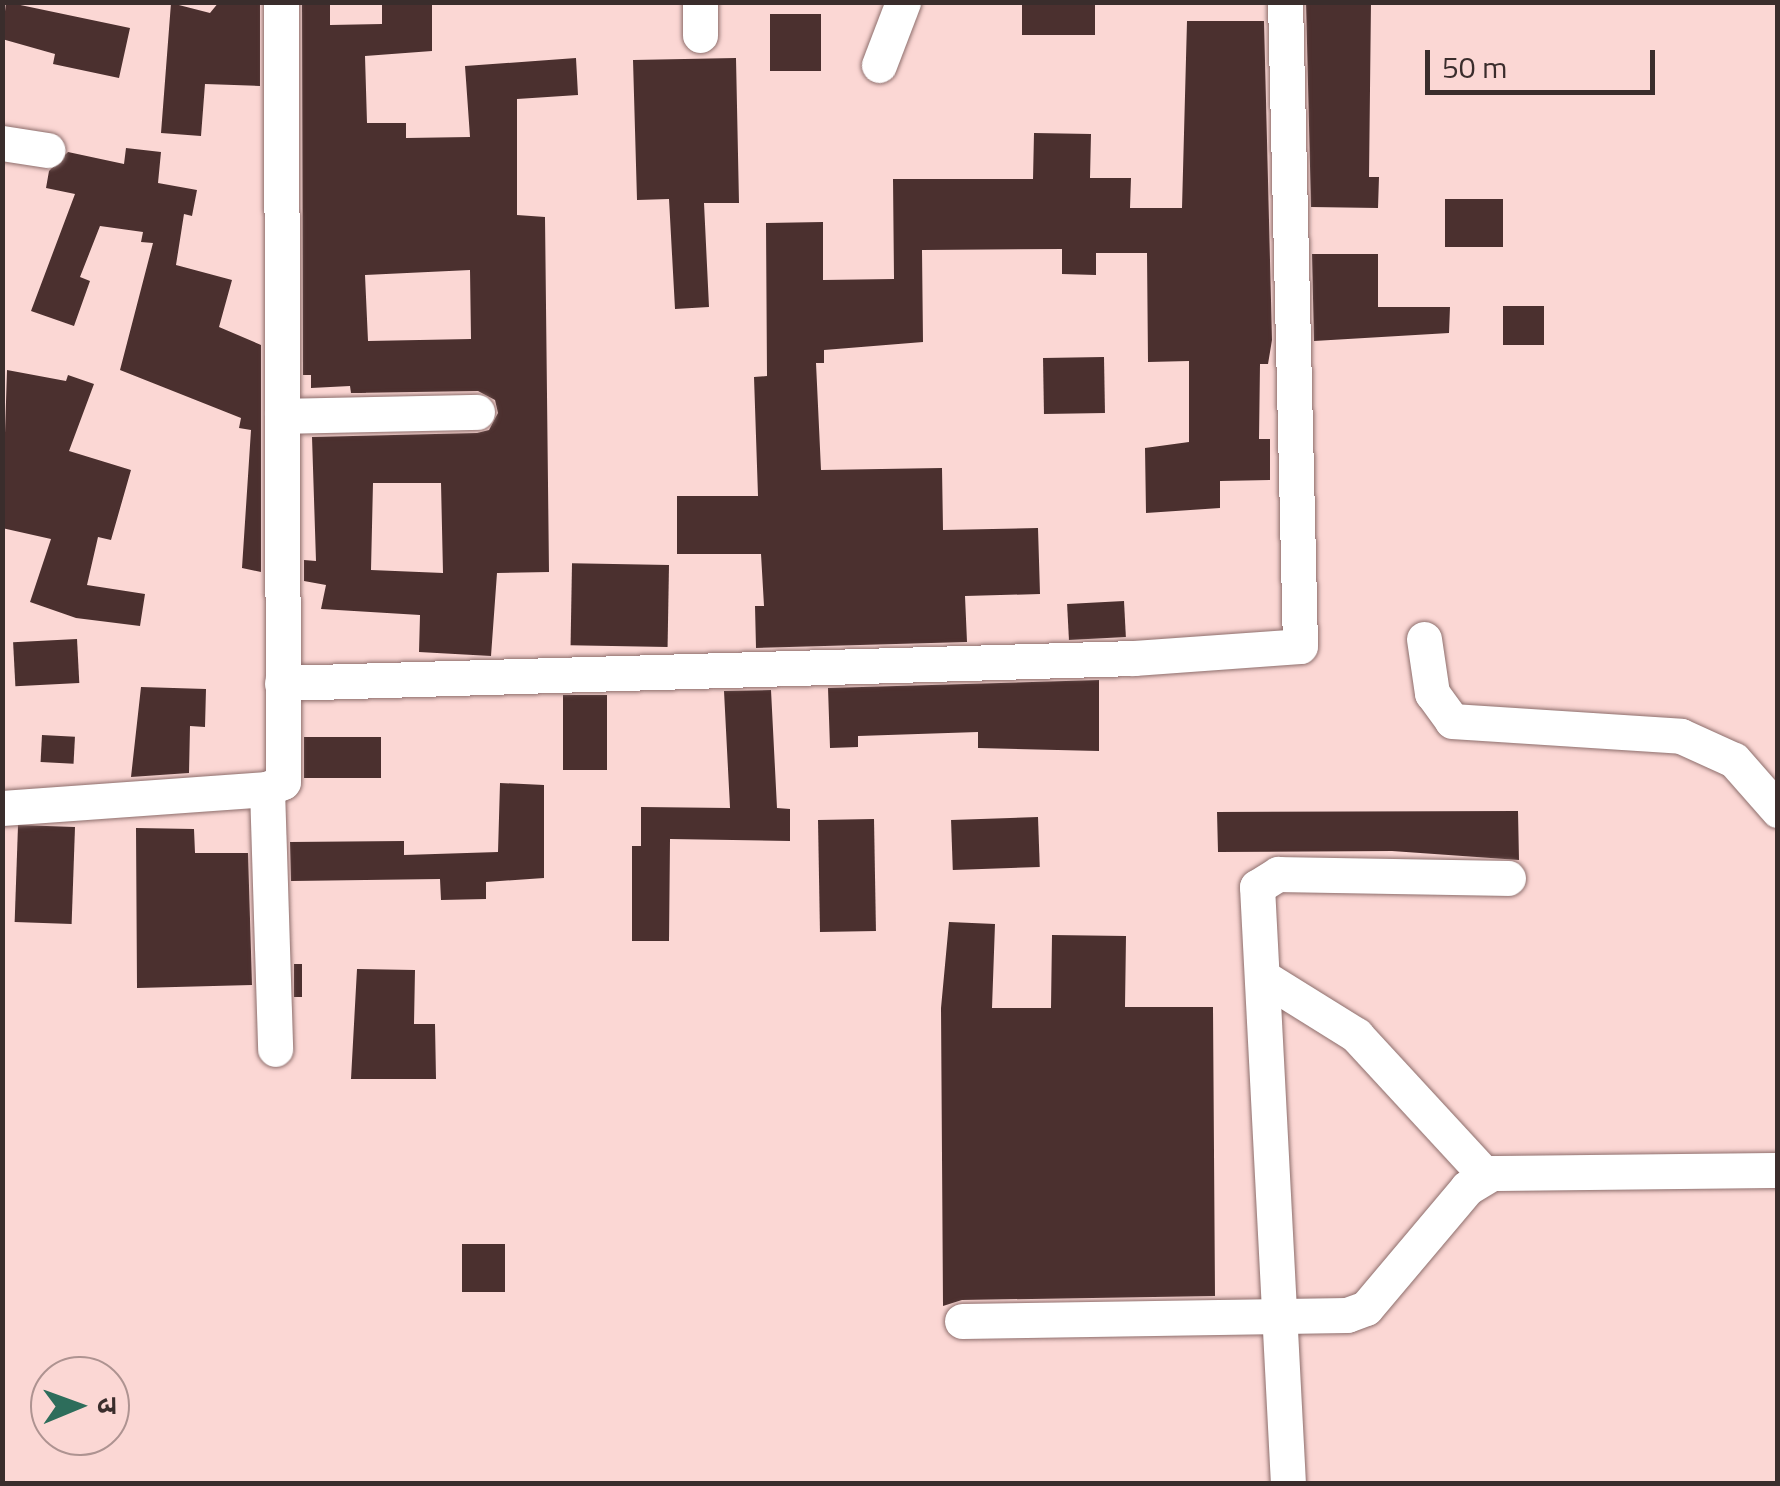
<!DOCTYPE html>
<meta charset="utf-8">
<style>
body{margin:0}
#map{position:relative;width:1780px;height:1486px;overflow:hidden;background:#fbd7d4;font-family:"Titillium Web","Noto Sans Devanagari",sans-serif}
div>[style]{position:absolute}
[style*='--x']{left:calc(var(--x)*1px);top:calc(var(--y)*1px);width:calc(var(--w)*1px);rotate:calc(var(--a)*1deg)}
.building>*{inset:0;background:#4b302f;transform-origin:0 0}
.roads{filter:drop-shadow(0 0 2px #8d6e6c) drop-shadow(0 0 2px #8d6e6c)}
.minor>*{height:35px;margin:-17.5px;padding:0 17.5px;transform-origin:17.5px;border-radius:17.5px;background:#fff}
span{translate:-50% -50%;white-space:nowrap;text-align:center;line-height:1.15;-webkit-text-stroke:10px #fbd7d4;paint-order:stroke}
.frame{position:absolute;inset:0;border:5px solid #3a2d2c;pointer-events:none}
.north{position:absolute;left:30px;top:1356px;width:100px;height:100px;box-sizing:border-box;background:#fbd7d4;border:2px solid #ae9391;border-radius:50%;rotate:89deg;font-size:28px;font-weight:700;line-height:40px;text-align:center;color:#3a2d2c}
.north::after{content:'';display:block;margin:auto;width:35px;height:45px;background:#2d6d5b;clip-path:polygon(50% 0,100% 100%,50% 72%,0 100%)}
.scale{position:absolute;left:1425px;top:50px;width:230px;height:45px;box-sizing:border-box;border:5px solid #3a2d2c;border-top:0;padding-left:12px;font-size:30px;line-height:35px;white-space:nowrap;color:#3a2d2c;-webkit-text-stroke:8px #fbd7d4;paint-order:stroke}
</style>
<div id="map">
<div class="building">
<div style="clip-path:polygon(6px 2px,130px 28px,119px 78px,53px 64px,55px 54px,2px 39px)"></div>
<div style="clip-path:polygon(219px 2px,260px 2px,260px 86px,205px 84px,201px 136px,161px 133px,171px 3px,210px 13px)"></div>
<div style="clip-path:polygon(evenodd,302px 2px,330px 2px,330px 25px,382px 24px,382px 2px,432px 2px,432px 51px,365px 56px,367px 123px,406px 123px,406px 138px,470px 137px,465px 66px,576px 58px,578px 95px,517px 99px,517px 215px,545px 217px,549px 572px,497px 573px,491px 656px,419px 652px,420px 615px,321px 609px,326px 585px,304px 581px,304px 560px,316px 561px,312px 437px,477px 433px,489px 430px,498px 413px,495px 400px,478px 391px,351px 393px,350px 386px,311px 388px,311px 375px,303px 375px,302px 2px,470px 270px,471px 339px,368px 341px,365px 275px,470px 270px,302px 2px,373px 483px,441px 483px,443px 573px,371px 570px,373px 483px)"></div>
<div style="left:1022px;top:2px;width:73px;height:33px"></div>
<div style="clip-path:polygon(1306px 2px,1371px 2px,1369px 177px,1379px 177px,1378px 208px,1311px 207px)"></div>
<div style="left:770px;top:14px;width:51px;height:57px"></div>
<div style="clip-path:polygon(1187px 21px,1264px 21px,1272px 340px,1268px 364px,1260px 364px,1259px 439px,1270px 439px,1270px 480px,1220px 481px,1220px 508px,1146px 513px,1145px 448px,1189px 442px,1189px 361px,1148px 362px,1147px 253px,1096px 253px,1096px 275px,1062px 274px,1062px 249px,922px 250px,923px 342px,824px 350px,824px 363px,816px 363px,821px 470px,942px 468px,943px 530px,1038px 528px,1040px 594px,965px 596px,967px 642px,756px 648px,755px 606px,764px 606px,761px 554px,677px 554px,677px 496px,758px 496px,754px 377px,767px 376px,766px 223px,823px 222px,823px 280px,894px 279px,893px 179px,1033px 179px,1034px 133px,1091px 134px,1090px 178px,1131px 178px,1130px 208px,1182px 208px)"></div>
<div style="clip-path:polygon(736px 58px,739px 203px,704px 203px,709px 307px,675px 309px,669px 199px,637px 200px,633px 60px)"></div>
<div style="clip-path:polygon(126px 148px,161px 152px,158px 183px,197px 190px,192px 216px,184px 214px,176px 265px,232px 280px,219px 327px,261px 345px,261px 572px,242px 568px,251px 430px,239px 428px,241px 418px,120px 370px,153px 243px,141px 242px,143px 232px,100px 226px,80px 277px,90px 281px,74px 326px,31px 311px,75px 194px,46px 188px,49px 171px,68px 152px,124px 164px)"></div>
<div style="left:1445px;top:199px;width:58px;height:48px"></div>
<div style="clip-path:polygon(1312px 254px,1378px 254px,1378px 307px,1450px 307px,1449px 333px,1314px 341px)"></div>
<div style="left:1503px;top:306px;width:41px;height:39px"></div>
<div style="left:1104px;top:357px;width:56px;height:61px;rotate:89deg"></div>
<div style="clip-path:polygon(7px 370px,66px 381px,68px 375px,94px 384px,69px 451px,131px 470px,111px 540px,98px 537px,87px 585px,145px 594px,140px 626px,76px 618px,30px 602px,51px 539px,2px 528px)"></div>
<div style="left:669px;top:565px;width:82px;height:97px;rotate:91deg"></div>
<div style="left:1124px;top:601px;width:36px;height:57px;rotate:87deg"></div>
<div style="left:77px;top:639px;width:44px;height:64px;rotate:87deg"></div>
<div style="clip-path:polygon(1099px 680px,1099px 751px,978px 748px,978px 732px,858px 736px,858px 747px,830px 748px,828px 688px)"></div>
<div style="clip-path:polygon(141px 687px,206px 689px,205px 727px,190px 726px,189px 773px,131px 777px)"></div>
<div style="clip-path:polygon(771px 690px,777px 808px,790px 809px,790px 841px,670px 839px,669px 941px,632px 941px,632px 846px,641px 846px,641px 807px,730px 808px,724px 691px)"></div>
<div style="left:607px;top:695px;width:75px;height:44px;rotate:90deg"></div>
<div style="left:42px;top:735px;width:33px;height:27px;rotate:3deg"></div>
<div style="left:304px;top:737px;width:77px;height:41px"></div>
<div style="clip-path:polygon(500px 783px,544px 785px,544px 878px,486px 882px,486px 899px,441px 900px,440px 879px,291px 881px,290px 842px,404px 841px,404px 855px,498px 852px)"></div>
<div style="clip-path:polygon(1518px 811px,1519px 860px,1392px 851px,1218px 852px,1217px 812px)"></div>
<div style="left:1038px;top:817px;width:50px;height:87px;rotate:88deg"></div>
<div style="left:874px;top:819px;width:112px;height:56px;rotate:89deg"></div>
<div style="left:75px;top:827px;width:97px;height:57px;rotate:92deg"></div>
<div style="clip-path:polygon(136px 828px,194px 829px,195px 853px,248px 853px,252px 985px,137px 988px)"></div>
<div style="clip-path:polygon(949px 922px,995px 924px,992px 1008px,1051px 1008px,1052px 935px,1126px 936px,1125px 1007px,1213px 1007px,1215px 1296px,962px 1300px,943px 1306px,941px 1008px)"></div>
<div style="left:294px;top:964px;width:8px;height:33px"></div>
<div style="clip-path:polygon(357px 969px,415px 970px,414px 1024px,435px 1024px,436px 1079px,351px 1079px)"></div>
<div style="left:462px;top:1244px;width:43px;height:48px"></div>
</div>
<div class="roads">
<div class="minor">
<div style="--x:700;--y:2;--w:33;--a:90"></div>
<div style="--x:879;--y:65;--w:67;--a:-69.1"></div>
<div style="--x:2;--y:143;--w:46;--a:8.8"></div>
<div style="--x:282;--y:416;--w:195;--a:-1.2"></div>
<div style="--x:1424;--y:639;--w:55;--a:81.6"></div>
<div style="--x:1432;--y:693;--w:34;--a:54"></div>
<div style="--x:1452;--y:721;--w:229;--a:3.7"></div>
<div style="--x:1681;--y:736;--w:58;--a:24.4"></div>
<div style="--x:1734;--y:760;--w:67;--a:48.7"></div>
<div style="--x:282;--y:683;--w:852;--a:-1.68"></div>
<div style="--x:1134;--y:658;--w:166;--a:-4.1"></div>
<div style="--x:1300;--y:646;--w:644;--a:-91.33"></div>
<div style="--x:267;--y:789;--w:260;--a:88.2"></div>
<div style="--x:2;--y:808;--w:266;--a:-4.1"></div>
<div style="--x:267;--y:789;--w:17;--a:-24"></div>
<div style="--x:283;--y:782;--w:780;--a:-90.15"></div>
<div style="--x:1263;--y:977;--w:110;--a:31.9"></div>
<div style="--x:1356;--y:1035;--w:190;--a:47.3"></div>
<div style="--x:962;--y:1321;--w:385;--a:-0.9"></div>
<div style="--x:1347;--y:1315;--w:20;--a:-20"></div>
<div style="--x:1366;--y:1308;--w:157;--a:-49.9"></div>
<div style="--x:1467;--y:1188;--w:29;--a:-31"></div>
<div style="--x:1492;--y:1173;--w:286;--a:-0.6"></div>
<div style="--x:1288;--y:1484;--w:598;--a:-92.97"></div>
<div style="--x:1257;--y:887;--w:25;--a:-32"></div>
<div style="--x:1278;--y:874;--w:230;--a:1"></div>
</div>
</div>
<div class="frame"></div>
<div class="north">उ</div>
<div class="scale">50 m</div>
</div>
